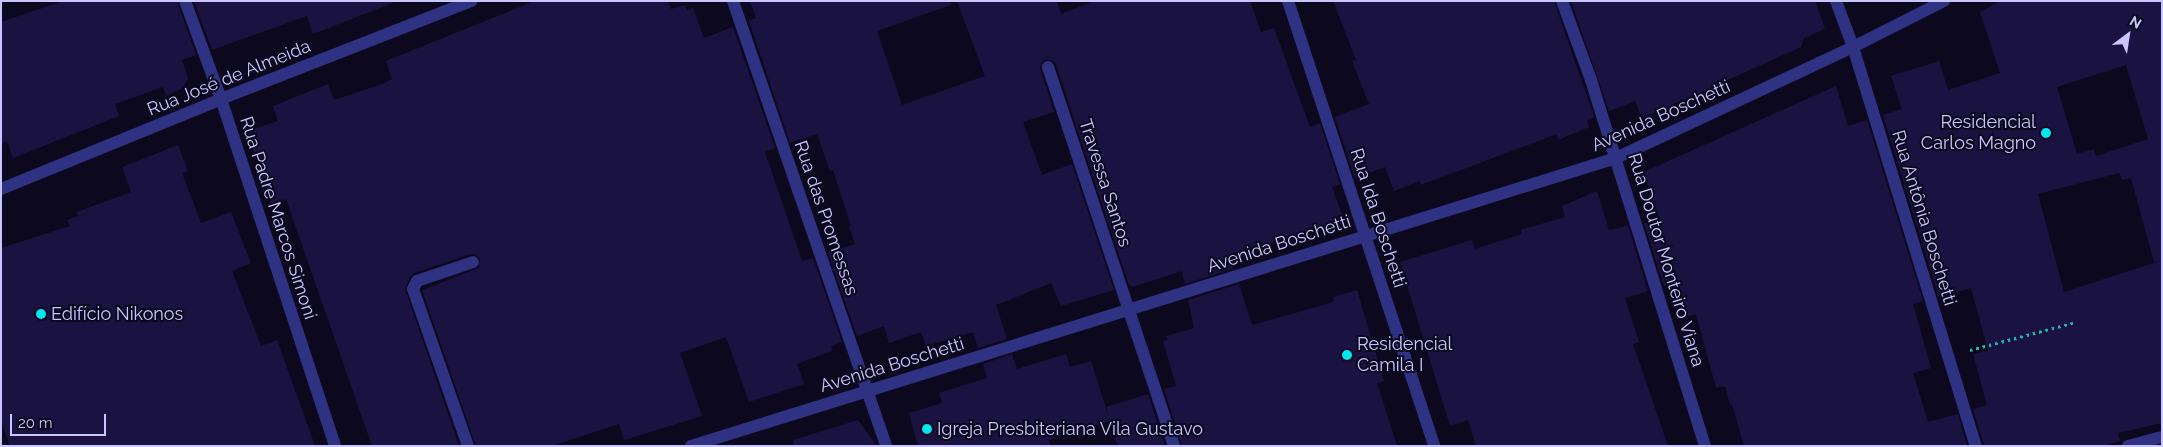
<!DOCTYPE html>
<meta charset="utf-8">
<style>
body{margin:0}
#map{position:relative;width:2163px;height:447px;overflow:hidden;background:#0c091e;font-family:Raleway,sans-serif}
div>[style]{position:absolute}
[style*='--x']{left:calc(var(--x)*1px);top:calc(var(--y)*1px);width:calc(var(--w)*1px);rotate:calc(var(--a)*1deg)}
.building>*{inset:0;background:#1a1341}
.path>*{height:3px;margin-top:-1.5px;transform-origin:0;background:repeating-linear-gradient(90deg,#20b9a7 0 2.5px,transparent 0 6.5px)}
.minor>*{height:12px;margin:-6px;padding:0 6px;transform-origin:6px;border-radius:6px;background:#2f3182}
.dots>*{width:14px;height:14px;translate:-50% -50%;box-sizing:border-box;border:2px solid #0c091e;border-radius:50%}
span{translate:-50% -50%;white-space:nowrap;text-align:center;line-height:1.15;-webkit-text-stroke:4px #0c091e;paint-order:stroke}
.street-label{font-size:18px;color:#c9c6ff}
.poi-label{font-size:18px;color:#c9c6ff}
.right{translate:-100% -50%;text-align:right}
.left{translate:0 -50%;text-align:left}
.frame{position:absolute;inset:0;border:2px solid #c9c6ff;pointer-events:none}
.north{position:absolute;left:2103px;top:10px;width:50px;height:50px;-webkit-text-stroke:4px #0c091e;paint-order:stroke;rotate:31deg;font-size:14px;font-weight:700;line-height:20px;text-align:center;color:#c9c6ff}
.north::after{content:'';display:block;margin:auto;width:18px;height:22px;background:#c9c6ff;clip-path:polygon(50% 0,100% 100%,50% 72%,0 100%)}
.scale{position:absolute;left:10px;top:414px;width:96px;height:22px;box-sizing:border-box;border:2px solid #c9c6ff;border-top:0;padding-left:6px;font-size:15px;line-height:18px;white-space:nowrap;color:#c9c6ff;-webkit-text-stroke:4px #0c091e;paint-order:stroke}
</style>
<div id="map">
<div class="building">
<div style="clip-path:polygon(63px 1px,177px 1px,196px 55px,182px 60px,188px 78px,183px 88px,166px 96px,163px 87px,115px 104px,119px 116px,13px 158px,7px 141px,1px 144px,1px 22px)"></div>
<div style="clip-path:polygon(194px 1px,392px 1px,393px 3px,313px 34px,307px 16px,212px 50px)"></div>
<div style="clip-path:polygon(535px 1px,668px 1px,671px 9px,685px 5px,687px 11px,693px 8px,704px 38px,733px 27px,775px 148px,765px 152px,802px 261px,813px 258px,842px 342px,831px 346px,832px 351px,797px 364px,804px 384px,749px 402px,726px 337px,680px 353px,702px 416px,624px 440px,619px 424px,551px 446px,476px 446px,422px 290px,479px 268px,480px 259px,475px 254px,470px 254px,414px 273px,410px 277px,405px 289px,459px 446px,372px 446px,286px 199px,271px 204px,247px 131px,278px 121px,273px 106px,328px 84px,334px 100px,382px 84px,392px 79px,386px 61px)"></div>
<div style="clip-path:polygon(750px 1px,950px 1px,951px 5px,877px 31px,902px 105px,985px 76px,957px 1px,1057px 1px,1061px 14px,1095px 1px,1250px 1px,1261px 32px,1274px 28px,1310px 127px,1320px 123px,1340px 184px,1332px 187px,1344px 220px,1231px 256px,1234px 268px,1185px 284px,1182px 271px,1132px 287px,1129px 285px,1056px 64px,1053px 61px,1046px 59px,1042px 62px,1040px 69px,1054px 112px,1023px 122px,1042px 175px,1072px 164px,1114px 290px,1061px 306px,1051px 283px,996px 305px,1007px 339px,978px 348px,973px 332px,926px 346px,921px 332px,889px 343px,884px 326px,857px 336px,828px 253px,855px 244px,849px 226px,851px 226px,833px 170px,830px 171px,817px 134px,790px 143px,749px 21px,756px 18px)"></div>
<div style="clip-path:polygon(1333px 1px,1554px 1px,1594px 117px,1587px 120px,1589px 127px,1558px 140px,1557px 134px,1421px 185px,1420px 181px,1394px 191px,1385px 167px,1355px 178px,1335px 117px,1369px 104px,1352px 61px,1356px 60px)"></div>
<div style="clip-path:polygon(1571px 1px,1815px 1px,1825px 29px,1804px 38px,1801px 47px,1642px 118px,1635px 101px,1609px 111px)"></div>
<div style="clip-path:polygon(evenodd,2000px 1px,2162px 1px,2162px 423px,2118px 433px,2120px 441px,2102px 446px,1984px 446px,1973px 409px,1987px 405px,1973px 354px,1988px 351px,1971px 288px,1939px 297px,1883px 115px,1902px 109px,1891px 76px,1939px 61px,1948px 90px,2000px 73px,1980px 12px,2000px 1px,2126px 65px,2148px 139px,2096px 156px,2094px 149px,2077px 154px,2057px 87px,2126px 65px,2000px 1px,2119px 173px,2122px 180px,2131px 178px,2154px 262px,2160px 261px,2064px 292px,2038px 194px,2119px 173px)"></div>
<div style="clip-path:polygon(1836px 86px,1848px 126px,1867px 120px,1923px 301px,1913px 304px,1931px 368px,1913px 373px,1928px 422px,1958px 414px,1967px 446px,1744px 446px,1732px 404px,1730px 405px,1725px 386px,1716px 388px,1696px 314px,1688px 316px,1678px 281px,1664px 286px,1644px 223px,1659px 219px,1644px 172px)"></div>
<div style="clip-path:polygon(178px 145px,188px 171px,182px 173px,201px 223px,231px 212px,251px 263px,232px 271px,261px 346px,277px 340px,315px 446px,10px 446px,1px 421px,1px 248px,70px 226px,67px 220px,78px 216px,77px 212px,131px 192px,122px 167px)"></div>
<div style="clip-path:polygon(1597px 191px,1609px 230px,1628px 226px,1648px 291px,1625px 298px,1639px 342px,1633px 344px,1668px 446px,1476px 446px,1468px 420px,1450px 426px,1400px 262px,1472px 240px,1475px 249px,1522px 234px,1521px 230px,1565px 217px,1562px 206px)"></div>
<div style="clip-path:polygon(1239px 284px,1252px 325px,1334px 302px,1333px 297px,1357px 290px,1384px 381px,1377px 383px,1397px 446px,1182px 446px,1164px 389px,1176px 386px,1163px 341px,1167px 340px,1166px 336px,1194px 328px,1188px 300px)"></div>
<div style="clip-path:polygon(1012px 354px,1017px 369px,1066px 354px,1070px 367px,1091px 361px,1110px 421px,1049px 440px,1051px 446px,918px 446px,909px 413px,942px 403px,939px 393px,987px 378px,983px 364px)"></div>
<div style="clip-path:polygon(1148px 394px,1165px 446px,1118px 446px,1106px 407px)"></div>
<div style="clip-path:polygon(858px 420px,877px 446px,794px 446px,793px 440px)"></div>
</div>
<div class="path">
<div style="--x:1970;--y:350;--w:110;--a:-14.8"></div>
</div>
<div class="minor">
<div style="--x:185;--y:1;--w:104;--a:69.8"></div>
<div style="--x:221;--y:99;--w:365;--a:71.8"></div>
<div style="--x:733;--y:1;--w:471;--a:71"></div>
<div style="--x:1288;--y:1;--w:468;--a:71.8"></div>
<div style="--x:1562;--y:1;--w:84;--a:69.8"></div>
<div style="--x:1591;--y:80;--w:383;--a:72.7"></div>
<div style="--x:1836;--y:1;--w:49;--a:69.7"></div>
<div style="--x:1853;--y:47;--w:418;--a:72.9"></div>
<div style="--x:1048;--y:67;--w:399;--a:71.6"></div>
<div style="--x:1;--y:189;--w:238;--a:-22.2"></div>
<div style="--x:221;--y:99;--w:269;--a:-21.4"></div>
<div style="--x:468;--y:446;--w:166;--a:-109.3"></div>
<div style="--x:413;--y:289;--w:9;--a:-63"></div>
<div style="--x:417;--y:281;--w:59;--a:-18.7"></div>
<div style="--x:691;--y:446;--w:969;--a:-17.29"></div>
<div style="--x:1616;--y:158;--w:262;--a:-25.1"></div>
<div style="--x:1853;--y:47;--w:102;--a:-26.8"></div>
<div style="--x:2128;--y:446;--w:35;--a:-15"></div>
</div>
<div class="dots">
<div style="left:2046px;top:133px;background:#00e7f1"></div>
<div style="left:41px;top:314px;background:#00e7f1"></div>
<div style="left:1347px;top:355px;background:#00e7f1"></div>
<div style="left:927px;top:429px;background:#00e7f1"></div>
</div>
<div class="street-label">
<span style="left:229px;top:78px;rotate:-22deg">Rua José de Almeida</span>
<span style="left:1661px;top:116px;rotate:-24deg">Avenida Boschetti</span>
<span style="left:1105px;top:183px;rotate:72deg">Travessa Santos</span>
<span style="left:278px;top:218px;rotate:72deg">Rua Padre Marcos Simoni</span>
<span style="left:826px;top:218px;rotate:71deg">Rua das Promessas</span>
<span style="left:1378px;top:218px;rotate:72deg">Rua Ida Boschetti</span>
<span style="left:1924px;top:218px;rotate:73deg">Rua Antônia Boschetti</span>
<span style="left:1279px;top:244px;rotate:-18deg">Avenida Boschetti</span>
<span style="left:1666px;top:260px;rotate:73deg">Rua Doutor Monteiro Viana</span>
<span style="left:892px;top:365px;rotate:-17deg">Avenida Boschetti</span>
</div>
<div class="poi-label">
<span class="right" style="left:2036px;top:133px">Residencial<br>Carlos Magno</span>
<span class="left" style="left:51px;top:314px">Edifício Nikonos</span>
<span class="left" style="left:1357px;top:355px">Residencial<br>Camila I</span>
<span class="left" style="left:937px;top:429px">Igreja Presbiteriana Vila Gustavo</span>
</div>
<div class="frame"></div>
<div class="north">N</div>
<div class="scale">20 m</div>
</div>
